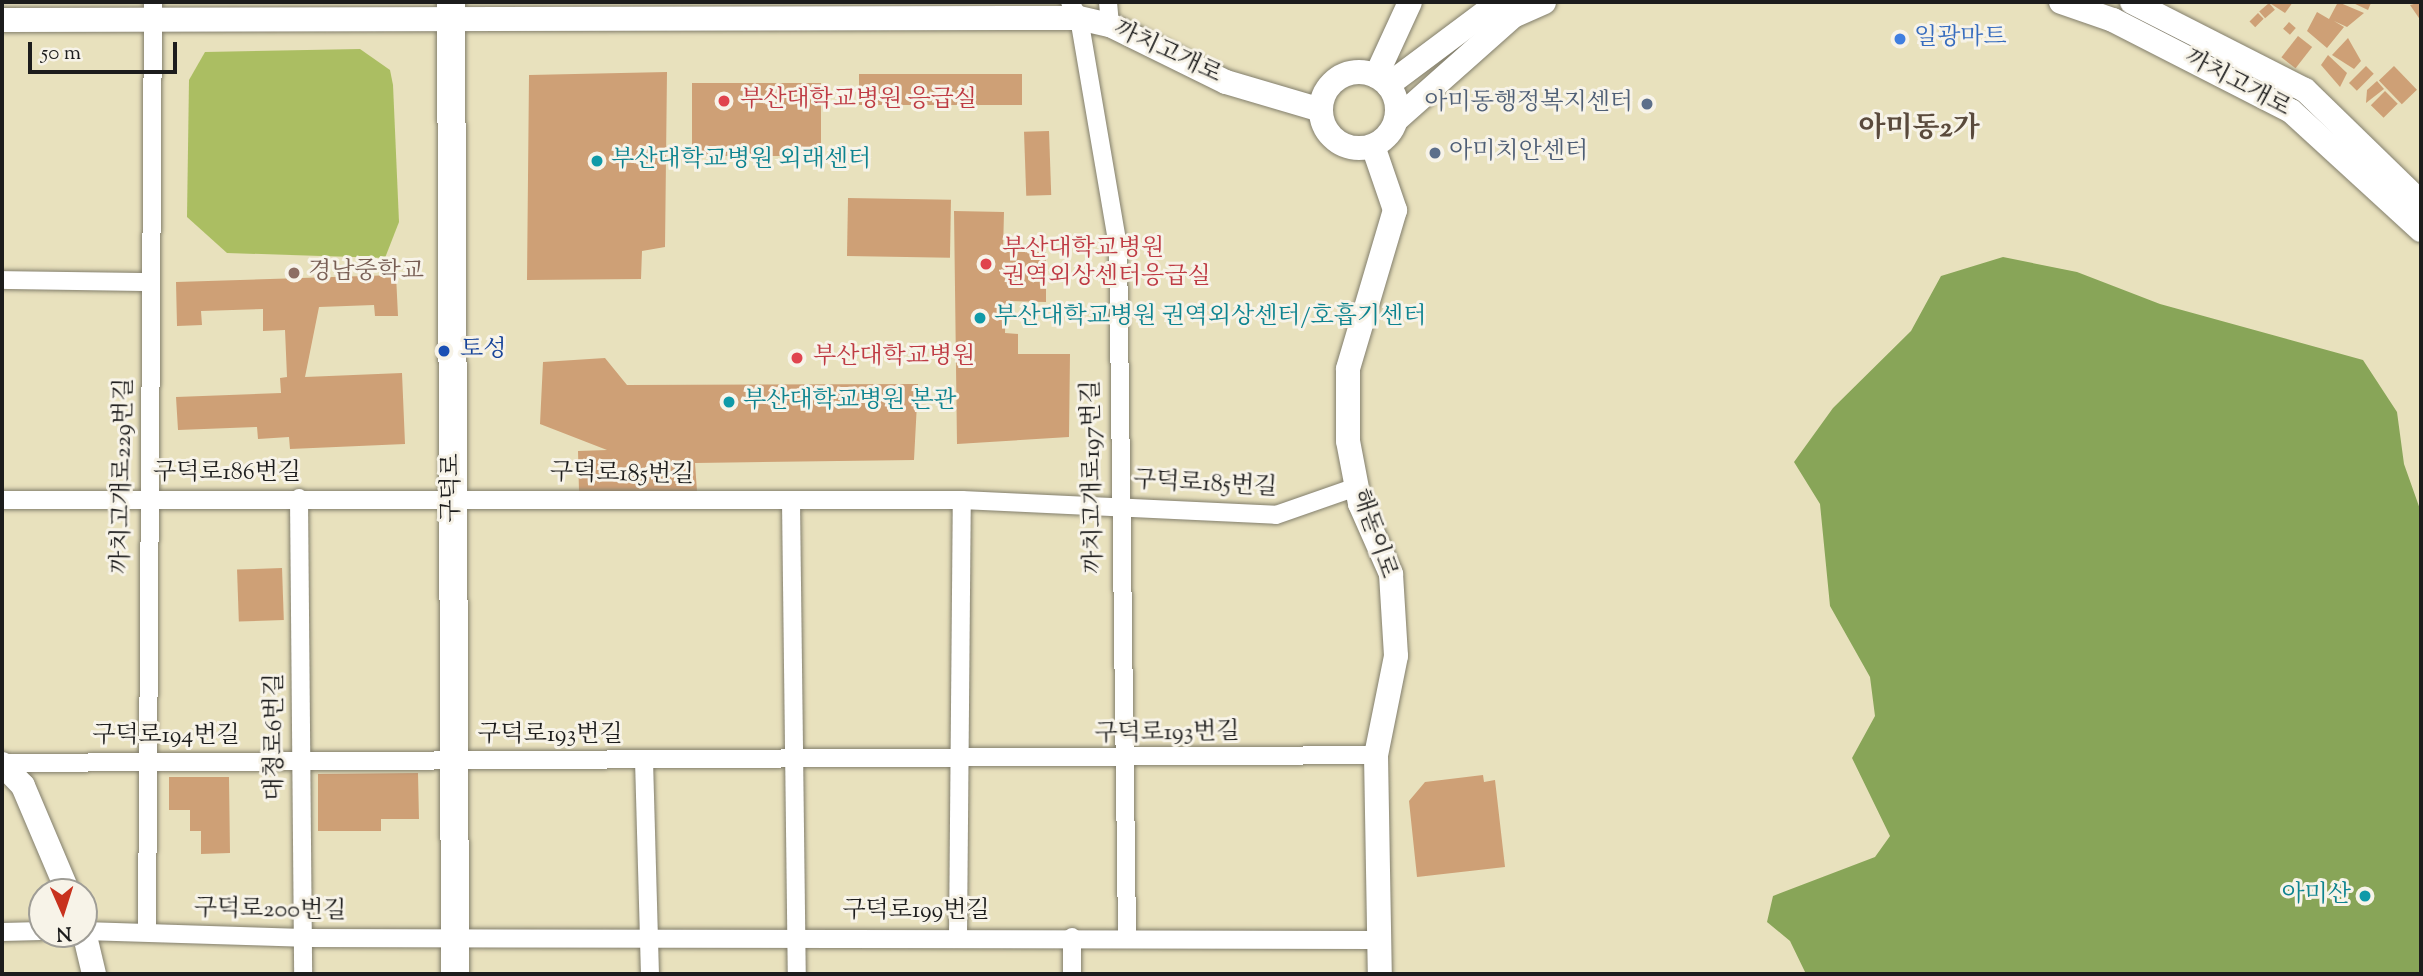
<!DOCTYPE html>
<meta charset="utf-8">
<style>
body{margin:0}
#map{position:relative;width:2423px;height:976px;overflow:hidden;background:#e8e1bd;font-family:"Sorts Mill Goudy","Noto Serif KR",serif}
div>[style]{position:absolute}
[style*='--x']{left:calc(var(--x)*1px);top:calc(var(--y)*1px);width:calc(var(--w)*1px);rotate:calc(var(--a)*1deg)}
.green>*{inset:0;background:#abbe62}
.forest>*{inset:0;background:#88a558}
.building>*{inset:0;background:#cea076;transform-origin:0 0}
.roads{filter:drop-shadow(0 0 2px #827e6c) drop-shadow(0 0 2px #827e6c)}
.street>*{height:18px;margin:-9px;padding:0 9px;transform-origin:9px;border-radius:9px;background:#fff}
.secondary>*{height:24px;margin:-12px;padding:0 12px;transform-origin:12px;border-radius:12px;background:#fff}
.secondary>.ring{margin:-12px;padding:0;box-sizing:content-box;background:none;border:24px solid #fff;border-radius:50%}
.primary>*{height:28px;margin:-14px;padding:0 14px;transform-origin:14px;border-radius:14px;background:#fff}
.dots>*{width:19px;height:19px;translate:-50% -50%;box-sizing:border-box;border:4px solid #f7f3e8;border-radius:50%}
span{translate:-50% -50%;white-space:nowrap;text-align:center;line-height:1.15;-webkit-text-stroke:6px #f7f3e8;paint-order:stroke}
.shop-label{font-size:24px;color:#366cbe}
.left{translate:0 -50%;text-align:left}
.street-label{font-size:24px;color:#1c1c1c}
.health-label{font-size:24px;color:#be3a42}
.service-label{font-size:24px;color:#4e5e75}
.right{translate:-100% -50%;text-align:right}
.culture-label{font-size:24px;color:#0d838f}
.education-label{font-size:24px;color:#785e54}
.transit-label{font-size:24px;color:#164399}
.quarter-label{font-size:28px;color:#5a4a3c;font-weight:700}
.frame{position:absolute;inset:0;border:4px solid #1c1c1c;pointer-events:none}
.north{position:absolute;left:28px;top:878px;width:70px;height:70px;box-sizing:border-box;background:#f7f3e8;border:2px solid #9f9d96;border-radius:50%;rotate:177deg;font-size:19px;font-weight:700;line-height:28px;text-align:center;color:#1c1c1c}
.north::after{content:'';display:block;margin:auto;width:24px;height:32px;background:#c8321e;clip-path:polygon(50% 0,100% 100%,50% 72%,0 100%)}
.scale{position:absolute;left:28px;top:42px;width:149px;height:32px;box-sizing:border-box;border:4px solid #1c1c1c;border-top:0;padding-left:9px;font-size:21px;line-height:24px;white-space:nowrap;color:#1c1c1c;-webkit-text-stroke:5px #f7f3e8;paint-order:stroke}
</style>
<div id="map">
<div class="green">
<div style="clip-path:polygon(360px 49px,390px 70px,393px 85px,399px 222px,385px 258px,227px 253px,187px 217px,189px 80px,205px 52px)"></div>
</div>
<div class="forest">
<div style="clip-path:polygon(2003px 257px,2077px 272px,2160px 304px,2363px 360px,2397px 412px,2404px 464px,2421px 512px,2421px 974px,1806px 974px,1790px 941px,1767px 922px,1773px 896px,1875px 857px,1890px 836px,1852px 758px,1875px 716px,1870px 677px,1830px 606px,1820px 504px,1794px 462px,1833px 408px,1911px 331px,1941px 276px)"></div>
</div>
<div class="building">
<div style="clip-path:polygon(2268px 2px,2293px 2px,2285px 13px)"></div>
<div style="clip-path:polygon(2338px 2px,2364px 13px,2347px 27px,2334px 21px,2344px 27px,2327px 48px,2307px 31px,2317px 12px,2329px 19px)"></div>
<div style="clip-path:polygon(2351px 2px,2369px 2px,2371px 3px,2368px 10px)"></div>
<div style="clip-path:polygon(2421px 2px,2421px 21px,2410px 5px)"></div>
<div style="left:2269px;top:3px;width:9px;height:13px;rotate:49deg"></div>
<div style="left:2258px;top:13px;width:8px;height:12px;rotate:45deg"></div>
<div style="left:2289px;top:22px;width:9px;height:9px;rotate:41deg"></div>
<div style="left:2298px;top:36px;width:18px;height:27px;rotate:38deg"></div>
<div style="clip-path:polygon(2348px 38px,2361px 61px,2354px 69px,2332px 55px)"></div>
<div style="clip-path:polygon(2328px 55px,2347px 73px,2340px 87px,2321px 65px)"></div>
<div style="left:2366px;top:66px;width:11px;height:24px;rotate:45deg"></div>
<div style="left:2394px;top:66px;width:33px;height:21px;rotate:46deg"></div>
<div style="clip-path:polygon(667px 72px,665px 247px,642px 251px,641px 279px,527px 280px,529px 75px)"></div>
<div style="left:1022px;top:74px;width:31px;height:163px;rotate:90deg"></div>
<div style="clip-path:polygon(2377px 81px,2384px 89px,2366px 103px,2367px 90px)"></div>
<div style="left:692px;top:83px;width:129px;height:73px"></div>
<div style="left:2385px;top:91px;width:18px;height:20px;rotate:45deg"></div>
<div style="left:1049px;top:131px;width:64px;height:25px;rotate:88deg"></div>
<div style="left:848px;top:198px;width:103px;height:58px;rotate:1deg"></div>
<div style="clip-path:polygon(954px 211px,1004px 212px,1003px 252px,1046px 252px,1046px 302px,1006px 301px,1005px 333px,1018px 334px,1018px 354px,1070px 354px,1069px 437px,957px 444px)"></div>
<div style="clip-path:polygon(396px 275px,398px 316px,375px 316px,374px 305px,319px 307px,305px 377px,402px 373px,405px 444px,290px 449px,289px 437px,258px 439px,257px 427px,178px 430px,176px 397px,281px 393px,280px 378px,287px 377px,285px 330px,263px 331px,263px 309px,201px 311px,202px 325px,177px 326px,176px 282px)"></div>
<div style="clip-path:polygon(605px 358px,627px 385px,918px 384px,914px 460px,695px 463px,697px 491px,579px 492px,578px 451px,607px 450px,540px 424px,543px 362px)"></div>
<div style="left:282px;top:568px;width:52px;height:45px;rotate:88deg"></div>
<div style="clip-path:polygon(418px 773px,419px 819px,381px 819px,381px 831px,318px 831px,318px 774px)"></div>
<div style="clip-path:polygon(1483px 775px,1484px 782px,1495px 780px,1505px 867px,1417px 877px,1409px 801px,1425px 782px)"></div>
<div style="clip-path:polygon(169px 777px,229px 777px,230px 853px,201px 854px,201px 831px,190px 831px,190px 810px,169px 810px)"></div>
</div>
<div class="roads">
<div class="street">
<div style="--x:1070;--y:2;--w:18;--a:61"></div>
<div style="--x:1079;--y:18;--w:232;--a:80.3"></div>
<div style="--x:1118;--y:247;--w:692;--a:89.25"></div>
<div style="--x:1108;--y:2;--w:23;--a:85"></div>
<div style="--x:2;--y:280;--w:149;--a:0.8"></div>
<div style="--x:299;--y:498;--w:476;--a:89.5"></div>
<div style="--x:2;--y:500;--w:960;--a:0"></div>
<div style="--x:962;--y:500;--w:314;--a:2.7"></div>
<div style="--x:1276;--y:515;--w:85;--a:-19.3"></div>
<div style="--x:791;--y:502;--w:472;--a:89.3"></div>
<div style="--x:644;--y:760;--w:214;--a:88.4"></div>
<div style="--x:2;--y:763;--w:1374;--a:-0.33"></div>
<div style="--x:84;--y:931;--w:219;--a:1.8"></div>
<div style="--x:303;--y:938;--w:1074;--a:0.11"></div>
<div style="--x:2;--y:932;--w:40;--a:-1.4"></div>
<div style="--x:147;--y:932;--w:930;--a:-89.63"></div>
<div style="--x:958;--y:936;--w:436;--a:-89.5"></div>
<div style="--x:1072;--y:937;--w:37;--a:90"></div>
</div>
<div class="secondary">
<div style="--x:2061;--y:2;--w:55;--a:19.1"></div>
<div style="--x:2113;--y:20;--w:200;--a:27.1"></div>
<div style="--x:2291;--y:111;--w:176;--a:42.5"></div>
<div style="--x:2132;--y:2;--w:194;--a:27"></div>
<div style="--x:2305;--y:90;--w:162;--a:44.2"></div>
<div style="--x:2;--y:20;--w:1077;--a:-0.11"></div>
<div style="--x:1079;--y:18;--w:32;--a:13"></div>
<div style="--x:1110;--y:25;--w:129;--a:26.2"></div>
<div style="--x:1226;--y:82;--w:99;--a:16.4"></div>
<div class="ring" style="left:1321px;top:72px;width:52px;height:52px"></div>
<div style="--x:1376;--y:76;--w:81;--a:-65.3"></div>
<div style="--x:1388;--y:85;--w:139;--a:-36.8"></div>
<div style="--x:1396;--y:120;--w:157;--a:-41.6"></div>
<div style="--x:1513;--y:16;--w:34;--a:-24"></div>
<div style="--x:1373;--y:146;--w:68;--a:71"></div>
<div style="--x:1395;--y:210;--w:166;--a:106.5"></div>
<div style="--x:1348;--y:369;--w:72;--a:90"></div>
<div style="--x:1348;--y:441;--w:64;--a:79.2"></div>
<div style="--x:1360;--y:504;--w:77;--a:66.1"></div>
<div style="--x:1391;--y:574;--w:82;--a:86.5"></div>
<div style="--x:1396;--y:656;--w:101;--a:101.4"></div>
<div style="--x:1376;--y:755;--w:219;--a:89"></div>
<div style="--x:2;--y:764;--w:30;--a:46"></div>
<div style="--x:23;--y:786;--w:115;--a:67"></div>
<div style="--x:84;--y:932;--w:43;--a:76.6"></div>
</div>
<div class="primary">
<div style="--x:451;--y:2;--w:972;--a:89.76"></div>
</div>
</div>
<div class="dots">
<div style="left:1900px;top:39px;background:#3f7fe0"></div>
<div style="left:724px;top:101px;background:#e0444e"></div>
<div style="left:1647px;top:104px;background:#5c6f8a"></div>
<div style="left:1435px;top:153px;background:#5c6f8a"></div>
<div style="left:597px;top:161px;background:#0f9aa8"></div>
<div style="left:986px;top:264px;background:#e0444e"></div>
<div style="left:294px;top:273px;background:#8d6e63"></div>
<div style="left:980px;top:318px;background:#0f9aa8"></div>
<div style="left:444px;top:351px;background:#1a4fb4"></div>
<div style="left:797px;top:358px;background:#e0444e"></div>
<div style="left:729px;top:402px;background:#0f9aa8"></div>
<div style="left:2365px;top:896px;background:#0f9aa8"></div>
</div>
<div class="shop-label">
<span class="left" style="left:1914px;top:39px">일광마트</span>
</div>
<div class="street-label">
<span style="left:1167px;top:53px;rotate:25deg">까치고개로</span>
<span style="left:2237px;top:84px;rotate:28deg">까치고개로</span>
<span style="left:227px;top:474px">구덕로186번길</span>
<span style="left:622px;top:475px;rotate:1deg">구덕로185번길</span>
<span style="left:124px;top:476px;rotate:-89deg">까치고개로229번길</span>
<span style="left:1094px;top:477px;rotate:-91deg">까치고개로197번길</span>
<span style="left:1205px;top:485px;rotate:3deg">구덕로185번길</span>
<span style="left:453px;top:488px;rotate:-90deg">구덕로</span>
<span style="left:1373px;top:534px;rotate:71deg">해돋이로</span>
<span style="left:1167px;top:734px;rotate:-1deg">구덕로193번길</span>
<span style="left:550px;top:736px">구덕로193번길</span>
<span style="left:166px;top:737px">구덕로194번길</span>
<span style="left:276px;top:737px;rotate:-90deg">대청로6번길</span>
<span style="left:270px;top:911px;rotate:1deg">구덕로200번길</span>
<span style="left:916px;top:912px">구덕로199번길</span>
</div>
<div class="health-label">
<span class="left" style="left:740px;top:101px">부산대학교병원 응급실</span>
<span class="left" style="left:1002px;top:264px">부산대학교병원<br>권역외상센터응급실</span>
<span class="left" style="left:813px;top:358px">부산대학교병원</span>
</div>
<div class="service-label">
<span class="right" style="left:1633px;top:104px">아미동행정복지센터</span>
<span class="left" style="left:1449px;top:153px">아미치안센터</span>
</div>
<div class="culture-label">
<span class="left" style="left:611px;top:161px">부산대학교병원 외래센터</span>
<span class="left" style="left:994px;top:318px">부산대학교병원 권역외상센터/호흡기센터</span>
<span class="left" style="left:743px;top:402px">부산대학교병원 본관</span>
<span class="right" style="left:2351px;top:896px">아미산</span>
</div>
<div class="education-label">
<span class="left" style="left:308px;top:273px">경남중학교</span>
</div>
<div class="transit-label">
<span class="left" style="left:460px;top:351px">토성</span>
</div>
<div class="quarter-label">
<span style="left:1919px;top:129px">아미동2가</span>
</div>
<div class="frame"></div>
<div class="north">N</div>
<div class="scale">50 m</div>
</div>
